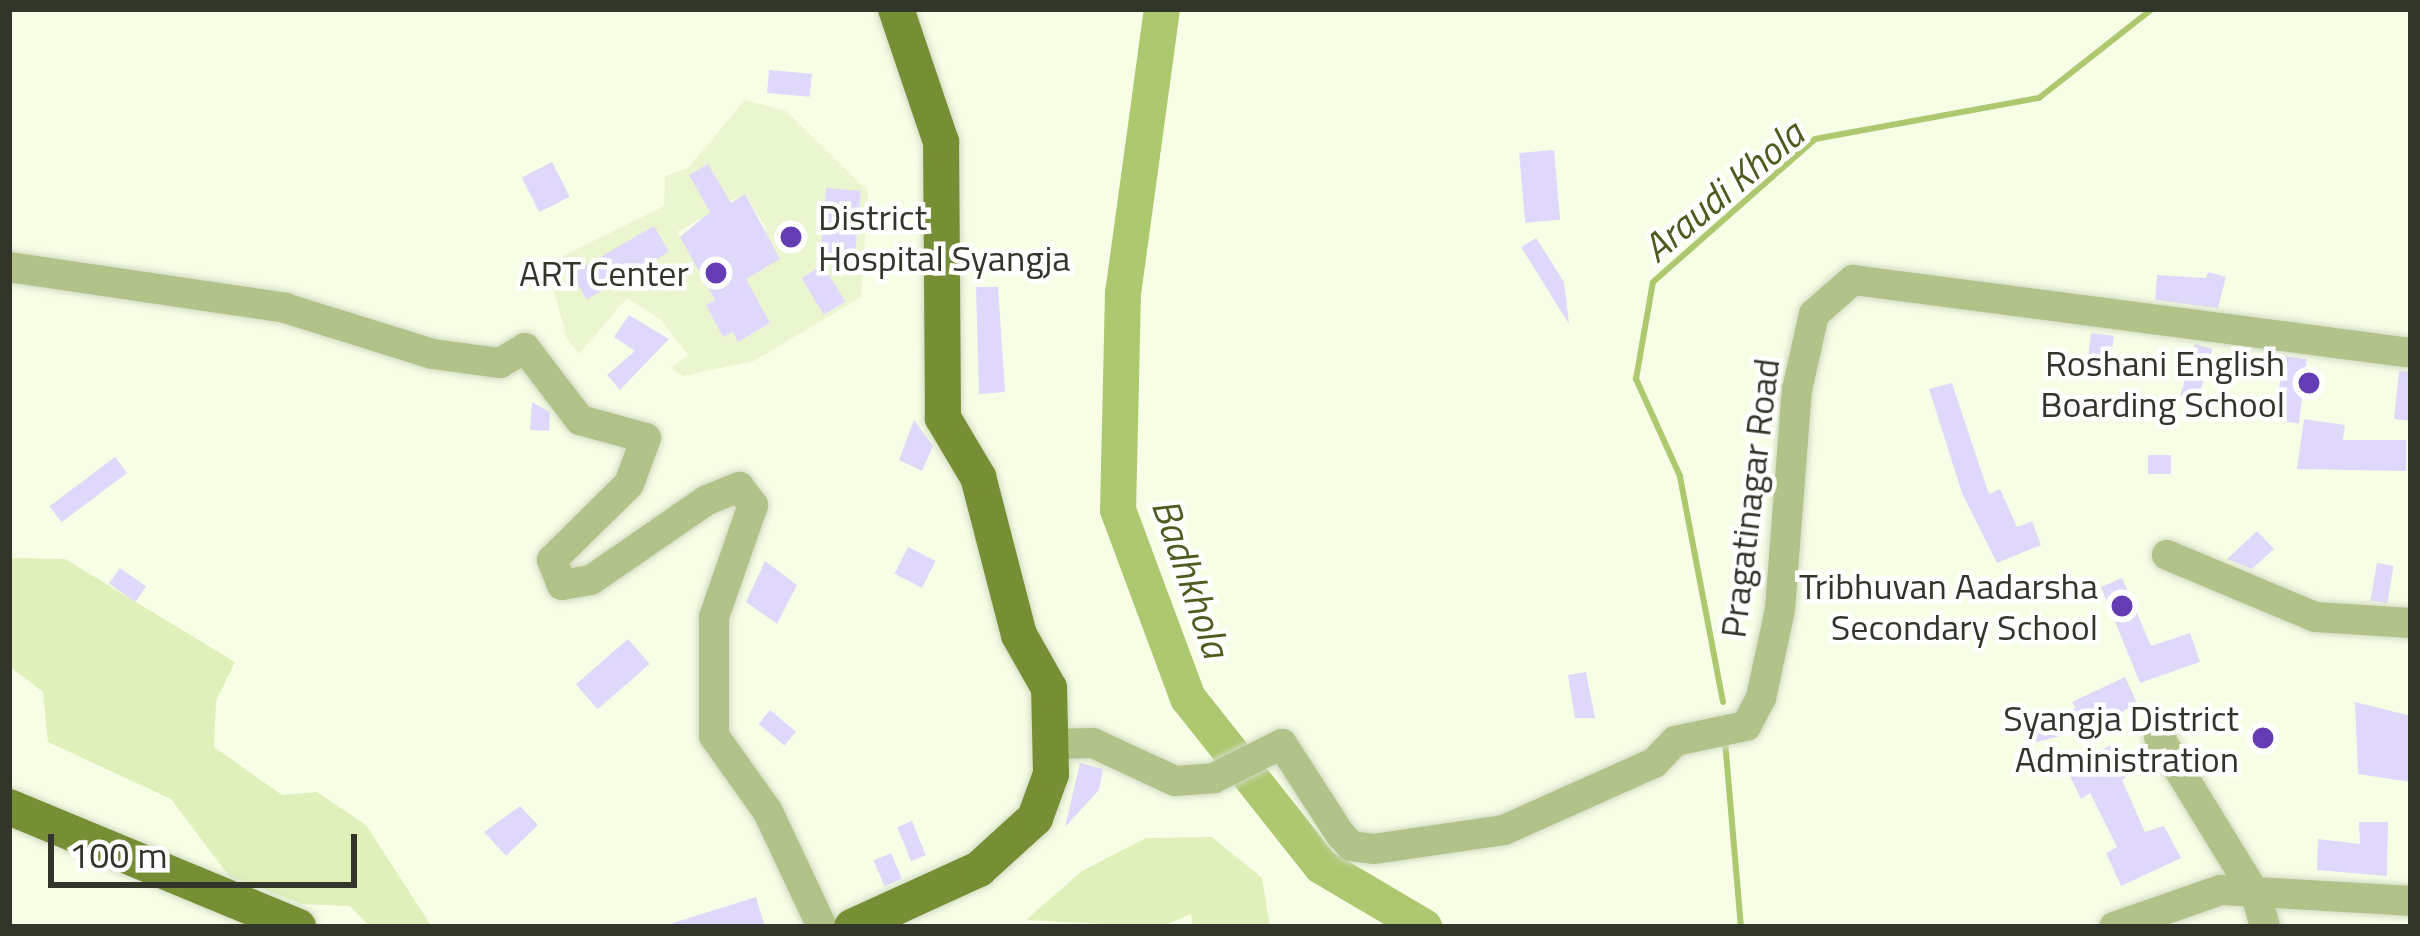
<!DOCTYPE html>
<style>
body{margin:0}
#map{position:relative;width:2420px;height:936px;overflow:hidden;background:#f6ffe6;font-family:"Titillium Web",sans-serif}
div>[style]{position:absolute}
[style*='--x']{left:calc(var(--x)*1px);top:calc(var(--y)*1px);width:calc(var(--w)*1px);rotate:calc(var(--a)*1deg)}
.built>*{inset:0;background:#e9f6cf}
.green>*{inset:0;background:#dff0bb}
.stream>*{height:6px;margin:-3px;padding:0 3px;transform-origin:3px;border-radius:3px;background:#aec870}
.river>*{height:36px;margin:-18px;padding:0 18px;transform-origin:18px;border-radius:18px;background:#aec870}
.building>*{inset:0;background:#dfd8fb;transform-origin:0 0}
.roads{filter:drop-shadow(0 0 3px #d3dbc4) drop-shadow(0 0 3px #d3dbc4)}
.minor>*{height:30px;margin:-15px;padding:0 15px;transform-origin:15px;border-radius:15px;background:#b1c389}
.major>*{height:36px;margin:-18px;padding:0 18px;transform-origin:18px;border-radius:18px;background:#778f34}
.dots>*{width:33px;height:33px;translate:-50% -50%;box-sizing:border-box;border:6px solid #fff;border-radius:50%}
span{translate:-50% -50%;white-space:nowrap;text-align:center;line-height:1.15;-webkit-text-stroke:9px #fff;paint-order:stroke}
.poi-label{font-size:36px;color:#32362a}
.left{translate:0 -50%;text-align:left}
.right{translate:-100% -50%;text-align:right}
.street-label{font-size:36px;color:#32362a}
.water-label{font-size:39px;color:#4c5c1e;font-style:italic}
.frame{position:absolute;inset:0;border:12px solid #32362a;pointer-events:none}
.scale{position:absolute;left:48px;top:834px;width:309px;height:54px;box-sizing:border-box;border:6px solid #32362a;border-top:0;padding-left:15px;font-size:36px;line-height:42px;white-space:nowrap;color:#32362a;-webkit-text-stroke:9px #fff;paint-order:stroke}
</style>
<div id="map">
<div class="built">
<div style="clip-path:polygon(evenodd,745px 100px,786px 111px,868px 191px,861px 297px,754px 361px,683px 376px,671px 368px,688px 355px,660px 319px,627px 298px,579px 354px,567px 339px,547px 264px,664px 206px,665px 176px,688px 168px,745px 100px,826px 188px,861px 192px,855px 258px,820px 255px,826px 188px,745px 100px,745px 194px,768px 231px,731px 254px,770px 323px,739px 341px,733px 332px,723px 336px,706px 305px,715px 300px,677px 232px,745px 194px,745px 100px,823px 266px,845px 302px,824px 315px,802px 278px,823px 266px)"></div>
</div>
<div class="green">
<div style="clip-path:polygon(9px 558px,65px 559px,235px 662px,216px 701px,214px 747px,282px 795px,317px 792px,366px 825px,432px 927px,370px 927px,350px 906px,302px 904px,229px 876px,171px 799px,48px 742px,43px 692px,9px 666px)"></div>
<div style="clip-path:polygon(1212px 837px,1262px 878px,1270px 927px,1193px 927px,1191px 914px,1161px 927px,1026px 920px,1082px 871px,1146px 838px)"></div>
</div>
<div class="stream">
<div style="--x:1723;--y:702;--w:230;--a:-100.8"></div>
<div style="--x:1680;--y:476;--w:107;--a:-114.4"></div>
<div style="--x:1636;--y:379;--w:98;--a:-80.1"></div>
<div style="--x:1653;--y:282;--w:216;--a:-41.4"></div>
<div style="--x:1815;--y:139;--w:228;--a:-10.4"></div>
<div style="--x:2039;--y:98;--w:144;--a:-38.2"></div>
<div style="--x:1725;--y:741;--w:187;--a:85.1"></div>
</div>
<div class="river">
<div style="--x:1162;--y:9;--w:286;--a:97.8"></div>
<div style="--x:1123;--y:292;--w:218;--a:91.3"></div>
<div style="--x:1118;--y:510;--w:201;--a:69.6"></div>
<div style="--x:1188;--y:698;--w:214;--a:51.6"></div>
<div style="--x:1321;--y:866;--w:120;--a:30.6"></div>
</div>
<div class="building">
<div style="left:769px;top:70px;width:43px;height:23px;rotate:5deg"></div>
<div style="left:1554px;top:150px;width:70px;height:35px;rotate:85deg"></div>
<div style="left:552px;top:162px;width:39px;height:34px;rotate:63deg"></div>
<div style="clip-path:polygon(708px 164px,731px 203px,745px 194px,780px 259px,746px 279px,770px 323px,738px 342px,733px 332px,723px 337px,706px 305px,715px 300px,680px 237px,710px 212px,689px 175px)"></div>
<div style="left:826px;top:188px;width:35px;height:67px;rotate:5deg"></div>
<div style="left:654px;top:226px;width:30px;height:95px;rotate:60deg"></div>
<div style="clip-path:polygon(1536px 238px,1564px 282px,1569px 324px,1521px 247px)"></div>
<div style="left:823px;top:265px;width:43px;height:25px;rotate:59deg"></div>
<div style="clip-path:polygon(2208px 272px,2226px 277px,2218px 308px,2155px 300px,2157px 275px,2206px 278px)"></div>
<div style="clip-path:polygon(976px 287px,998px 287px,1005px 392px,979px 394px)"></div>
<div style="clip-path:polygon(629px 315px,669px 339px,620px 390px,607px 375px,635px 351px,614px 337px)"></div>
<div style="left:2091px;top:333px;width:23px;height:41px;rotate:7deg"></div>
<div style="left:2195px;top:344px;width:18px;height:54px;rotate:16deg"></div>
<div style="left:2283px;top:356px;width:24px;height:65px;rotate:7deg"></div>
<div style="clip-path:polygon(2399px 371px,2411px 372px,2411px 421px,2394px 419px)"></div>
<div style="clip-path:polygon(1952px 383px,1989px 494px,2000px 489px,2017px 527px,2032px 521px,2041px 545px,1997px 563px,1962px 493px,1929px 389px)"></div>
<div style="clip-path:polygon(532px 402px,550px 412px,549px 431px,530px 430px)"></div>
<div style="clip-path:polygon(2304px 419px,2345px 425px,2343px 440px,2406px 440px,2406px 471px,2297px 469px)"></div>
<div style="clip-path:polygon(914px 420px,933px 446px,922px 471px,899px 460px)"></div>
<div style="left:2148px;top:455px;width:23px;height:19px"></div>
<div style="left:115px;top:457px;width:20px;height:82px;rotate:53deg"></div>
<div style="clip-path:polygon(2257px 531px,2274px 549px,2252px 569px,2227px 559px)"></div>
<div style="left:908px;top:547px;width:31px;height:30px;rotate:27deg"></div>
<div style="clip-path:polygon(765px 561px,797px 585px,777px 624px,746px 602px)"></div>
<div style="left:2377px;top:563px;width:17px;height:38px;rotate:10deg"></div>
<div style="left:120px;top:568px;width:32px;height:19px;rotate:35deg"></div>
<div style="clip-path:polygon(2122px 578px,2151px 646px,2190px 633px,2200px 662px,2140px 683px,2101px 587px)"></div>
<div style="left:628px;top:639px;width:33px;height:69px;rotate:49deg"></div>
<div style="clip-path:polygon(1586px 672px,1595px 718px,1575px 718px,1568px 675px)"></div>
<div style="clip-path:polygon(2125px 677px,2137px 703px,2099px 726px,2033px 743px,2027px 721px,2076px 708px,2072px 702px)"></div>
<div style="clip-path:polygon(2355px 702px,2411px 716px,2411px 782px,2358px 774px)"></div>
<div style="left:770px;top:710px;width:34px;height:18px;rotate:40deg"></div>
<div style="clip-path:polygon(2116px 743px,2137px 768px,2122px 780px,2145px 832px,2164px 826px,2181px 858px,2121px 886px,2106px 853px,2117px 847px,2090px 793px,2081px 799px,2065px 766px)"></div>
<div style="clip-path:polygon(1080px 763px,1103px 769px,1099px 790px,1065px 827px)"></div>
<div style="clip-path:polygon(520px 806px,538px 825px,506px 856px,484px 832px)"></div>
<div style="left:912px;top:821px;width:37px;height:16px;rotate:68deg"></div>
<div style="clip-path:polygon(2359px 822px,2388px 822px,2387px 876px,2317px 870px,2318px 839px,2360px 844px)"></div>
<div style="left:891px;top:853px;width:28px;height:19px;rotate:67deg"></div>
<div style="clip-path:polygon(756px 897px,765px 927px,674px 927px,673px 923px)"></div>
</div>
<div class="roads">
<div class="minor">
<div style="--x:9;--y:267;--w:279;--a:8.4"></div>
<div style="--x:285;--y:308;--w:155;--a:17.3"></div>
<div style="--x:433;--y:354;--w:68;--a:7.7"></div>
<div style="--x:500;--y:363;--w:29;--a:-31"></div>
<div style="--x:525;--y:348;--w:91;--a:52.6"></div>
<div style="--x:580;--y:420;--w:68;--a:15.3"></div>
<div style="--x:646;--y:438;--w:49;--a:110.3"></div>
<div style="--x:629;--y:484;--w:108;--a:135.4"></div>
<div style="--x:552;--y:560;--w:27;--a:68"></div>
<div style="--x:562;--y:585;--w:29;--a:-10"></div>
<div style="--x:591;--y:580;--w:141;--a:-34.6"></div>
<div style="--x:707;--y:500;--w:35;--a:-22"></div>
<div style="--x:739;--y:487;--w:23;--a:52"></div>
<div style="--x:753;--y:505;--w:119;--a:109.2"></div>
<div style="--x:714;--y:617;--w:119;--a:90"></div>
<div style="--x:714;--y:736;--w:93;--a:54.6"></div>
<div style="--x:768;--y:812;--w:127;--a:64.8"></div>
<div style="--x:2167;--y:555;--w:160;--a:22.7"></div>
<div style="--x:2315;--y:617;--w:96;--a:3.6"></div>
<div style="--x:2159;--y:737;--w:185;--a:58.5"></div>
<div style="--x:2256;--y:895;--w:33;--a:74"></div>
<div style="--x:1052;--y:744;--w:41;--a:-1.4"></div>
<div style="--x:1093;--y:743;--w:90;--a:24.9"></div>
<div style="--x:1175;--y:781;--w:39;--a:-4"></div>
<div style="--x:1214;--y:778;--w:76;--a:-26.6"></div>
<div style="--x:1282;--y:744;--w:107;--a:57.2"></div>
<div style="--x:1340;--y:834;--w:16;--a:47"></div>
<div style="--x:1351;--y:846;--w:23;--a:7"></div>
<div style="--x:1374;--y:849;--w:131;--a:-8.3"></div>
<div style="--x:1504;--y:830;--w:164;--a:-24.1"></div>
<div style="--x:1654;--y:763;--w:30;--a:-46"></div>
<div style="--x:1675;--y:741;--w:73;--a:-11.9"></div>
<div style="--x:1746;--y:726;--w:32;--a:-62"></div>
<div style="--x:1761;--y:698;--w:91;--a:-77.9"></div>
<div style="--x:1780;--y:609;--w:220;--a:-85.6"></div>
<div style="--x:1797;--y:390;--w:78;--a:-77.4"></div>
<div style="--x:1814;--y:314;--w:52;--a:-41.1"></div>
<div style="--x:1853;--y:280;--w:563;--a:7.45"></div>
<div style="--x:2114;--y:927;--w:113;--a:-19.1"></div>
<div style="--x:2221;--y:890;--w:190;--a:3.3"></div>
</div>
<div class="major">
<div style="--x:9;--y:807;--w:313;--a:22.5"></div>
<div style="--x:852;--y:927;--w:140;--a:-24.5"></div>
<div style="--x:979;--y:869;--w:76;--a:-42.3"></div>
<div style="--x:1035;--y:818;--w:47;--a:-70"></div>
<div style="--x:1051;--y:774;--w:86;--a:-91.3"></div>
<div style="--x:1049;--y:688;--w:61;--a:-119.5"></div>
<div style="--x:1019;--y:635;--w:163;--a:-104.5"></div>
<div style="--x:978;--y:477;--w:69;--a:-120.7"></div>
<div style="--x:943;--y:418;--w:276;--a:-90.4"></div>
<div style="--x:941;--y:142;--w:140;--a:-108.7"></div>
</div>
</div>
<div class="dots">
<div style="left:791px;top:237px;background:#643cb4"></div>
<div style="left:716px;top:273px;background:#643cb4"></div>
<div style="left:2309px;top:383px;background:#643cb4"></div>
<div style="left:2122px;top:606px;background:#643cb4"></div>
<div style="left:2263px;top:738px;background:#643cb4"></div>
</div>
<div class="poi-label">
<span class="left" style="left:818px;top:237px">District<br>Hospital Syangja</span>
<span class="right" style="left:689px;top:273px">ART Center</span>
<span class="right" style="left:2285px;top:383px">Roshani English<br>Boarding School</span>
<span class="right" style="left:2098px;top:606px">Tribhuvan Aadarsha<br>Secondary School</span>
<span class="right" style="left:2239px;top:738px">Syangja District<br>Administration</span>
</div>
<div class="street-label">
<span style="left:1749px;top:498px;rotate:-83deg">Pragatinagar Road</span>
</div>
<div class="water-label">
<span style="left:1723px;top:191px;rotate:-40deg">Araudi Khola</span>
<span style="left:1191px;top:578px;rotate:71deg">Badhkhola</span>
</div>
<div class="frame"></div>
<div class="scale">100 m</div>
</div>
